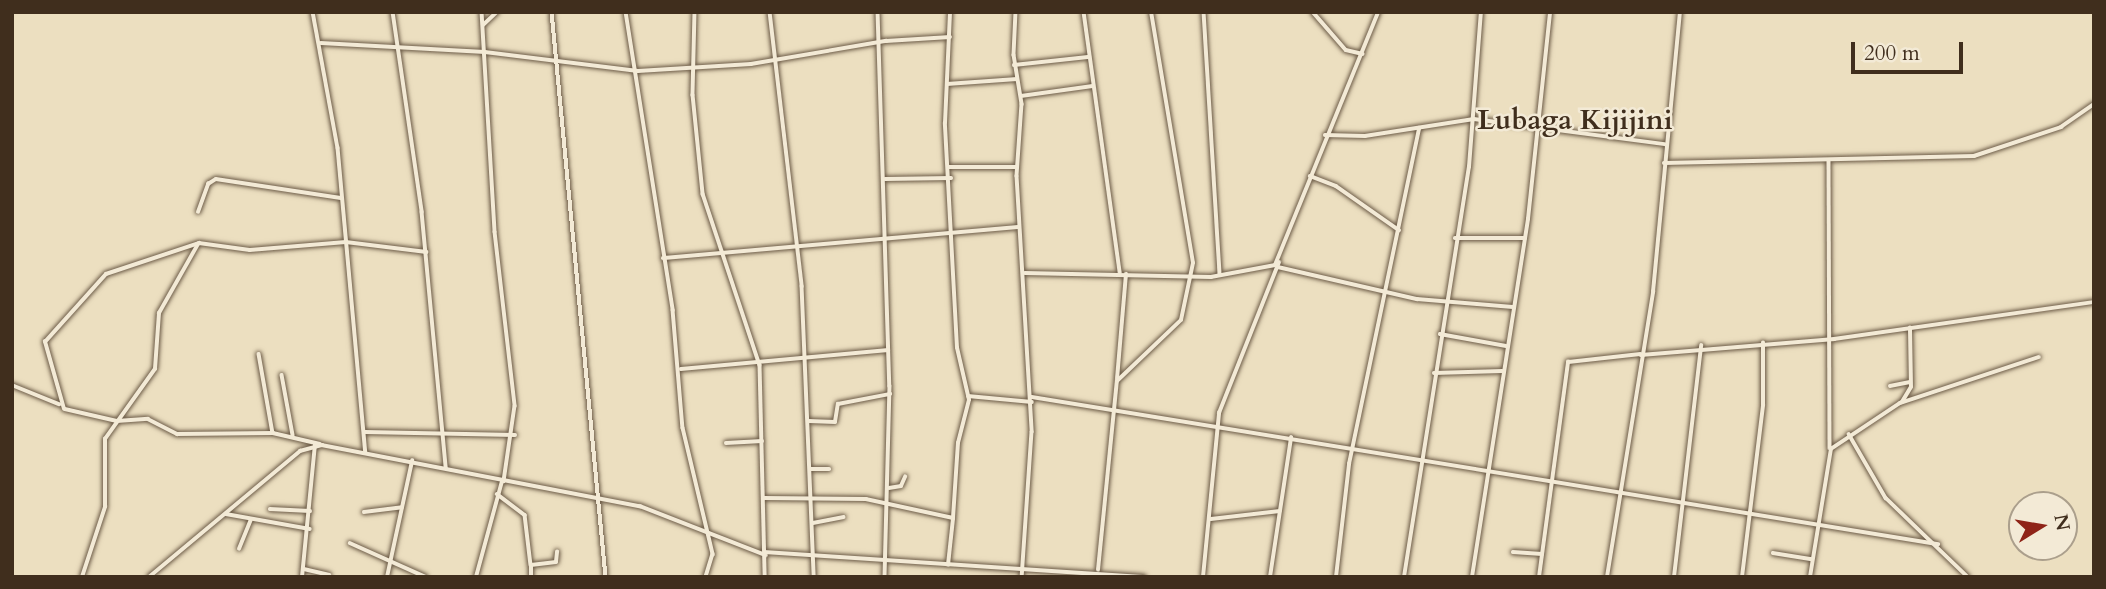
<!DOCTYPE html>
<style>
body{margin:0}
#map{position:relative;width:2106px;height:589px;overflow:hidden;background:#ecdfc0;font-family:Cardo,serif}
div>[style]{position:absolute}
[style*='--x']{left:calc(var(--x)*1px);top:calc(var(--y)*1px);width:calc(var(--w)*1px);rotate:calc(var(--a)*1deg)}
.roads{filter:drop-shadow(0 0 2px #6b5a46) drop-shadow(0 0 2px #6b5a46)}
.street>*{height:3.5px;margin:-1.75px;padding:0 1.75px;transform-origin:1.75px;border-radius:1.75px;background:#f3ead6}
span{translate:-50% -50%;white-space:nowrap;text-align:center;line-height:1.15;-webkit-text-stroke:5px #f3ead6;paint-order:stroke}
.quarter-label{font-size:28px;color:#402e1d;font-weight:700}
.frame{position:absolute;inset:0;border:14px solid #402e1d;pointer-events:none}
.north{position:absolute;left:2008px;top:491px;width:70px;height:70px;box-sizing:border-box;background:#f3ead6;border:2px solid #ab9f8c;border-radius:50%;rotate:79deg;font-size:19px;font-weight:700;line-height:28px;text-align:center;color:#402e1d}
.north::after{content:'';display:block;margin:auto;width:24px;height:32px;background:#8f2418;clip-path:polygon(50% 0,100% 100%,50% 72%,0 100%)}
.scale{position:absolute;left:1851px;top:42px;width:112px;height:32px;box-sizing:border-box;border:4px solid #402e1d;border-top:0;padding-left:9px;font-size:21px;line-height:24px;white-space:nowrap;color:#402e1d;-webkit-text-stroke:5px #f3ead6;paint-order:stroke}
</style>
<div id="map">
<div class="roads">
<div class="street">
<div style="--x:313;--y:12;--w:138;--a:79.6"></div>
<div style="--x:338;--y:148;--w:306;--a:84.8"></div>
<div style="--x:393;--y:12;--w:202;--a:81.7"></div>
<div style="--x:422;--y:212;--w:257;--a:84.6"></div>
<div style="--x:482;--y:12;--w:220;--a:86.6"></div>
<div style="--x:495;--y:232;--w:175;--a:83.4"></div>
<div style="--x:515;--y:406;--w:76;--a:98.3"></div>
<div style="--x:552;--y:12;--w:568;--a:84.54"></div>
<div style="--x:626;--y:12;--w:302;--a:81"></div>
<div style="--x:673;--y:310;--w:118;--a:85.2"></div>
<div style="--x:683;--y:428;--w:130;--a:76.6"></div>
<div style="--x:713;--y:554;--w:24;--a:107"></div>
<div style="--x:695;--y:12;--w:83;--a:91.4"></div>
<div style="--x:693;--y:95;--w:100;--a:84.2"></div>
<div style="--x:703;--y:194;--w:180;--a:71.6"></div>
<div style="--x:760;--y:365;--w:212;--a:88.6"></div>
<div style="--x:770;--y:12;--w:276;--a:83.3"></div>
<div style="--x:802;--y:286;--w:291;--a:87.6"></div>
<div style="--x:878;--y:12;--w:374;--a:88.2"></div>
<div style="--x:890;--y:386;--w:191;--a:91.5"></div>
<div style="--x:1016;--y:12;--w:43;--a:92.7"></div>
<div style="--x:1014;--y:55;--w:50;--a:80.7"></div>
<div style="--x:1022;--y:104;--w:72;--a:94"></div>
<div style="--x:1017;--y:176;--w:256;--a:86.6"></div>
<div style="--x:1032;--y:432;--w:145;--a:93.9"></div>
<div style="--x:1084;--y:12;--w:263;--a:82.1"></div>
<div style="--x:1204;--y:12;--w:263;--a:86.5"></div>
<div style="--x:1313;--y:12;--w:50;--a:49"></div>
<div style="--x:1346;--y:50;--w:17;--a:13"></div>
<div style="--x:483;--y:25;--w:19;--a:-43"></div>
<div style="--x:321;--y:43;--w:164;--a:3.1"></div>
<div style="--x:485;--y:52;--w:154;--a:7.1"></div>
<div style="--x:638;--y:71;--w:113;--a:-3.5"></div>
<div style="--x:751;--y:64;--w:137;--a:-9.7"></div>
<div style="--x:886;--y:41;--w:64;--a:-3.6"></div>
<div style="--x:1014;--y:65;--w:74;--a:-6.2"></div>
<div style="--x:947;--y:84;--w:70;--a:-4.1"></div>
<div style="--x:1021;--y:96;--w:72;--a:-8"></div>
<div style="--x:1325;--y:135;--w:40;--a:1.4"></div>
<div style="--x:1365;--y:136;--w:110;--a:-8.9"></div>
<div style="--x:1474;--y:119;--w:192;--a:7.5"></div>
<div style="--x:1829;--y:160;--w:288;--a:89.8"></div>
<div style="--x:1664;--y:163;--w:310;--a:-1.3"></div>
<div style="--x:1974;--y:156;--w:92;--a:-18.4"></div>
<div style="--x:2061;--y:127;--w:40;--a:-34.9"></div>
<div style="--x:949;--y:167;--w:68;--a:0"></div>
<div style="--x:1310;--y:176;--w:28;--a:21"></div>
<div style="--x:1336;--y:186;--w:77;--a:34.9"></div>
<div style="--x:885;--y:179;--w:66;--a:-0.9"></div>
<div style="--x:198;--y:212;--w:30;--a:-70"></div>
<div style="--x:208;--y:184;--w:9;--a:-32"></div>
<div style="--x:216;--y:179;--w:126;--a:8.6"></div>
<div style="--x:1455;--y:238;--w:70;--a:0"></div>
<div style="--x:663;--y:258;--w:357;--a:-5"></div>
<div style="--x:1278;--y:267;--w:143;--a:13"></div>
<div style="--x:1417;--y:299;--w:96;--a:4.8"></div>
<div style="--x:1025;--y:273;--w:186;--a:1.2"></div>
<div style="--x:1211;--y:277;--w:65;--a:-10.6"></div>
<div style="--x:1275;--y:265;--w:273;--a:-67.8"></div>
<div style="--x:1440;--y:334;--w:67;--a:10.3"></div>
<div style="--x:259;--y:354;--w:80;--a:80"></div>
<div style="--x:1641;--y:355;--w:194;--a:-4.7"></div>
<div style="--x:1834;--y:339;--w:263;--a:-8.1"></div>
<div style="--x:681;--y:369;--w:208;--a:-5.2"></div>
<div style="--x:1434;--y:373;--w:68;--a:-1.7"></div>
<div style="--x:282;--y:375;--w:61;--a:79.6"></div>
<div style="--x:1117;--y:379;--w:105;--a:-85.1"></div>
<div style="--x:12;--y:385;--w:51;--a:22"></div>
<div style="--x:1890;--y:386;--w:20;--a:-11"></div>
<div style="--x:968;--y:396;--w:64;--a:5.4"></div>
<div style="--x:1032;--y:397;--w:918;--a:9.22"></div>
<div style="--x:1902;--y:402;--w:17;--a:-59"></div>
<div style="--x:1911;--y:387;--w:59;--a:-91"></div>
<div style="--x:64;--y:409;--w:70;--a:-105.8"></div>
<div style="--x:45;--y:342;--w:91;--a:-48.1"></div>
<div style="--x:106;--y:274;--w:98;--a:-18.4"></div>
<div style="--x:199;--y:243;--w:51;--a:7.8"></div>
<div style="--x:250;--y:250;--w:96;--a:-4.8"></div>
<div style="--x:346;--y:242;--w:81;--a:7.1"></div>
<div style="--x:65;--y:409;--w:53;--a:13"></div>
<div style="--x:117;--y:421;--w:31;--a:-4"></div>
<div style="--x:148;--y:419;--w:33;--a:27"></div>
<div style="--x:177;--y:434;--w:96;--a:-0.6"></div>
<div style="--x:273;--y:433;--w:48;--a:13.2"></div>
<div style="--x:809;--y:421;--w:26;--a:2"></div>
<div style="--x:835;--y:422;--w:18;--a:-81"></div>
<div style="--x:838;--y:404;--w:53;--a:-10.9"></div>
<div style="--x:365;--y:432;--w:150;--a:1.1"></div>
<div style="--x:1849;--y:434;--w:74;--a:60"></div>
<div style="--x:1886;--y:498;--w:114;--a:43.9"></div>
<div style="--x:726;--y:443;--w:36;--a:-3"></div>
<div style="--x:811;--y:469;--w:18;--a:0"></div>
<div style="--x:889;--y:488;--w:12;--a:-9"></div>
<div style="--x:901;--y:486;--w:10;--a:-66"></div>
<div style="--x:497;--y:494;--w:35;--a:37"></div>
<div style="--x:525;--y:515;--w:50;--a:83.2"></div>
<div style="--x:764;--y:498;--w:102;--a:0.6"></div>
<div style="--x:866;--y:499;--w:89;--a:12.3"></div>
<div style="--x:953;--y:518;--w:75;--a:-86.2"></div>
<div style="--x:958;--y:443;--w:44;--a:-75.7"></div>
<div style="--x:969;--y:400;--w:53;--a:-103"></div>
<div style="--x:957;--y:348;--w:225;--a:-93.1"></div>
<div style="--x:945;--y:123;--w:111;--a:-87.4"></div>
<div style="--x:270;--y:509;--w:40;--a:2.9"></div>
<div style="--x:364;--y:512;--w:38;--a:-7"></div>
<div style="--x:226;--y:514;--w:85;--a:10.1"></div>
<div style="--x:1211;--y:519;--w:69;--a:-6.6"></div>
<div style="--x:813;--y:523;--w:31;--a:-11"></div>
<div style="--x:350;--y:543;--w:83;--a:24.1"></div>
<div style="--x:239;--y:549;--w:31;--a:-68"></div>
<div style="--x:766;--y:552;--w:379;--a:3.8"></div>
<div style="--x:1513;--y:552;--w:29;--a:4"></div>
<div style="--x:1773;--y:553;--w:39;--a:9"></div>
<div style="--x:948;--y:565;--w:46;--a:-83.8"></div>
<div style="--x:304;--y:569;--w:26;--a:13"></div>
<div style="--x:1098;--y:570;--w:190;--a:-84.3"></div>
<div style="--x:1117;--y:381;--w:88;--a:-43.6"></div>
<div style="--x:1181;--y:320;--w:58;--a:-78.1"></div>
<div style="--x:1193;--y:263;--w:254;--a:-99.5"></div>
<div style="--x:82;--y:577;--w:74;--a:-71.8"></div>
<div style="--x:105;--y:507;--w:68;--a:-90"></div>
<div style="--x:105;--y:439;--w:86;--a:-54.5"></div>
<div style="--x:155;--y:369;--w:56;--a:-85.9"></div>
<div style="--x:159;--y:313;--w:79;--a:-60.5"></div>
<div style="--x:149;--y:577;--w:197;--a:-39.8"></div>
<div style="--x:300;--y:451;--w:23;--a:-15"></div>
<div style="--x:322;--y:445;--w:324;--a:10.9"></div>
<div style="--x:640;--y:506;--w:135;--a:21.3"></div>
<div style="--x:302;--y:577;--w:133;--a:-84.4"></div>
<div style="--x:387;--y:577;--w:119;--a:-77.8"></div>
<div style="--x:476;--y:577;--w:99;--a:-74.8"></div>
<div style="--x:531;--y:577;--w:12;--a:-90"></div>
<div style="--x:531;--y:565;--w:25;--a:-7"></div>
<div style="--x:556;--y:562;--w:10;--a:-84"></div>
<div style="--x:1203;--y:577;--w:165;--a:-84.4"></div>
<div style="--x:1219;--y:413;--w:162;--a:-68.3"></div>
<div style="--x:1270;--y:577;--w:141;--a:-81.4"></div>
<div style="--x:1336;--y:577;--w:114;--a:-83.4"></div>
<div style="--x:1349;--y:464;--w:343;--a:-78.2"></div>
<div style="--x:1404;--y:577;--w:415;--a:-81"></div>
<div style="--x:1469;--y:167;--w:155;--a:-85.6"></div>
<div style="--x:1472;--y:577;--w:362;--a:-81.1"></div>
<div style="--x:1528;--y:219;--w:208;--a:-83.9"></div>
<div style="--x:1539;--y:577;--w:217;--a:-82.3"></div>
<div style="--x:1568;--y:362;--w:73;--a:-6.3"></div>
<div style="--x:1607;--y:577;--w:289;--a:-80.8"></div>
<div style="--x:1653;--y:292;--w:281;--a:-84.5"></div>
<div style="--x:1674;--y:577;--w:233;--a:-83.3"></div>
<div style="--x:1742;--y:577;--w:173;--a:-83"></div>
<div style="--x:1763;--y:405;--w:62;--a:-90"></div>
<div style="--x:1810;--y:577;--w:130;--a:-80.7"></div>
<div style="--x:1831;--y:449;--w:83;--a:-33.7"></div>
<div style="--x:1900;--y:403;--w:146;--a:-18.3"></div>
</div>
</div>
<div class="quarter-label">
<span style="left:1575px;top:120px">Lubaga Kijijini</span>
</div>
<div class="frame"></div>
<div class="north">N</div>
<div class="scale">200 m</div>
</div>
